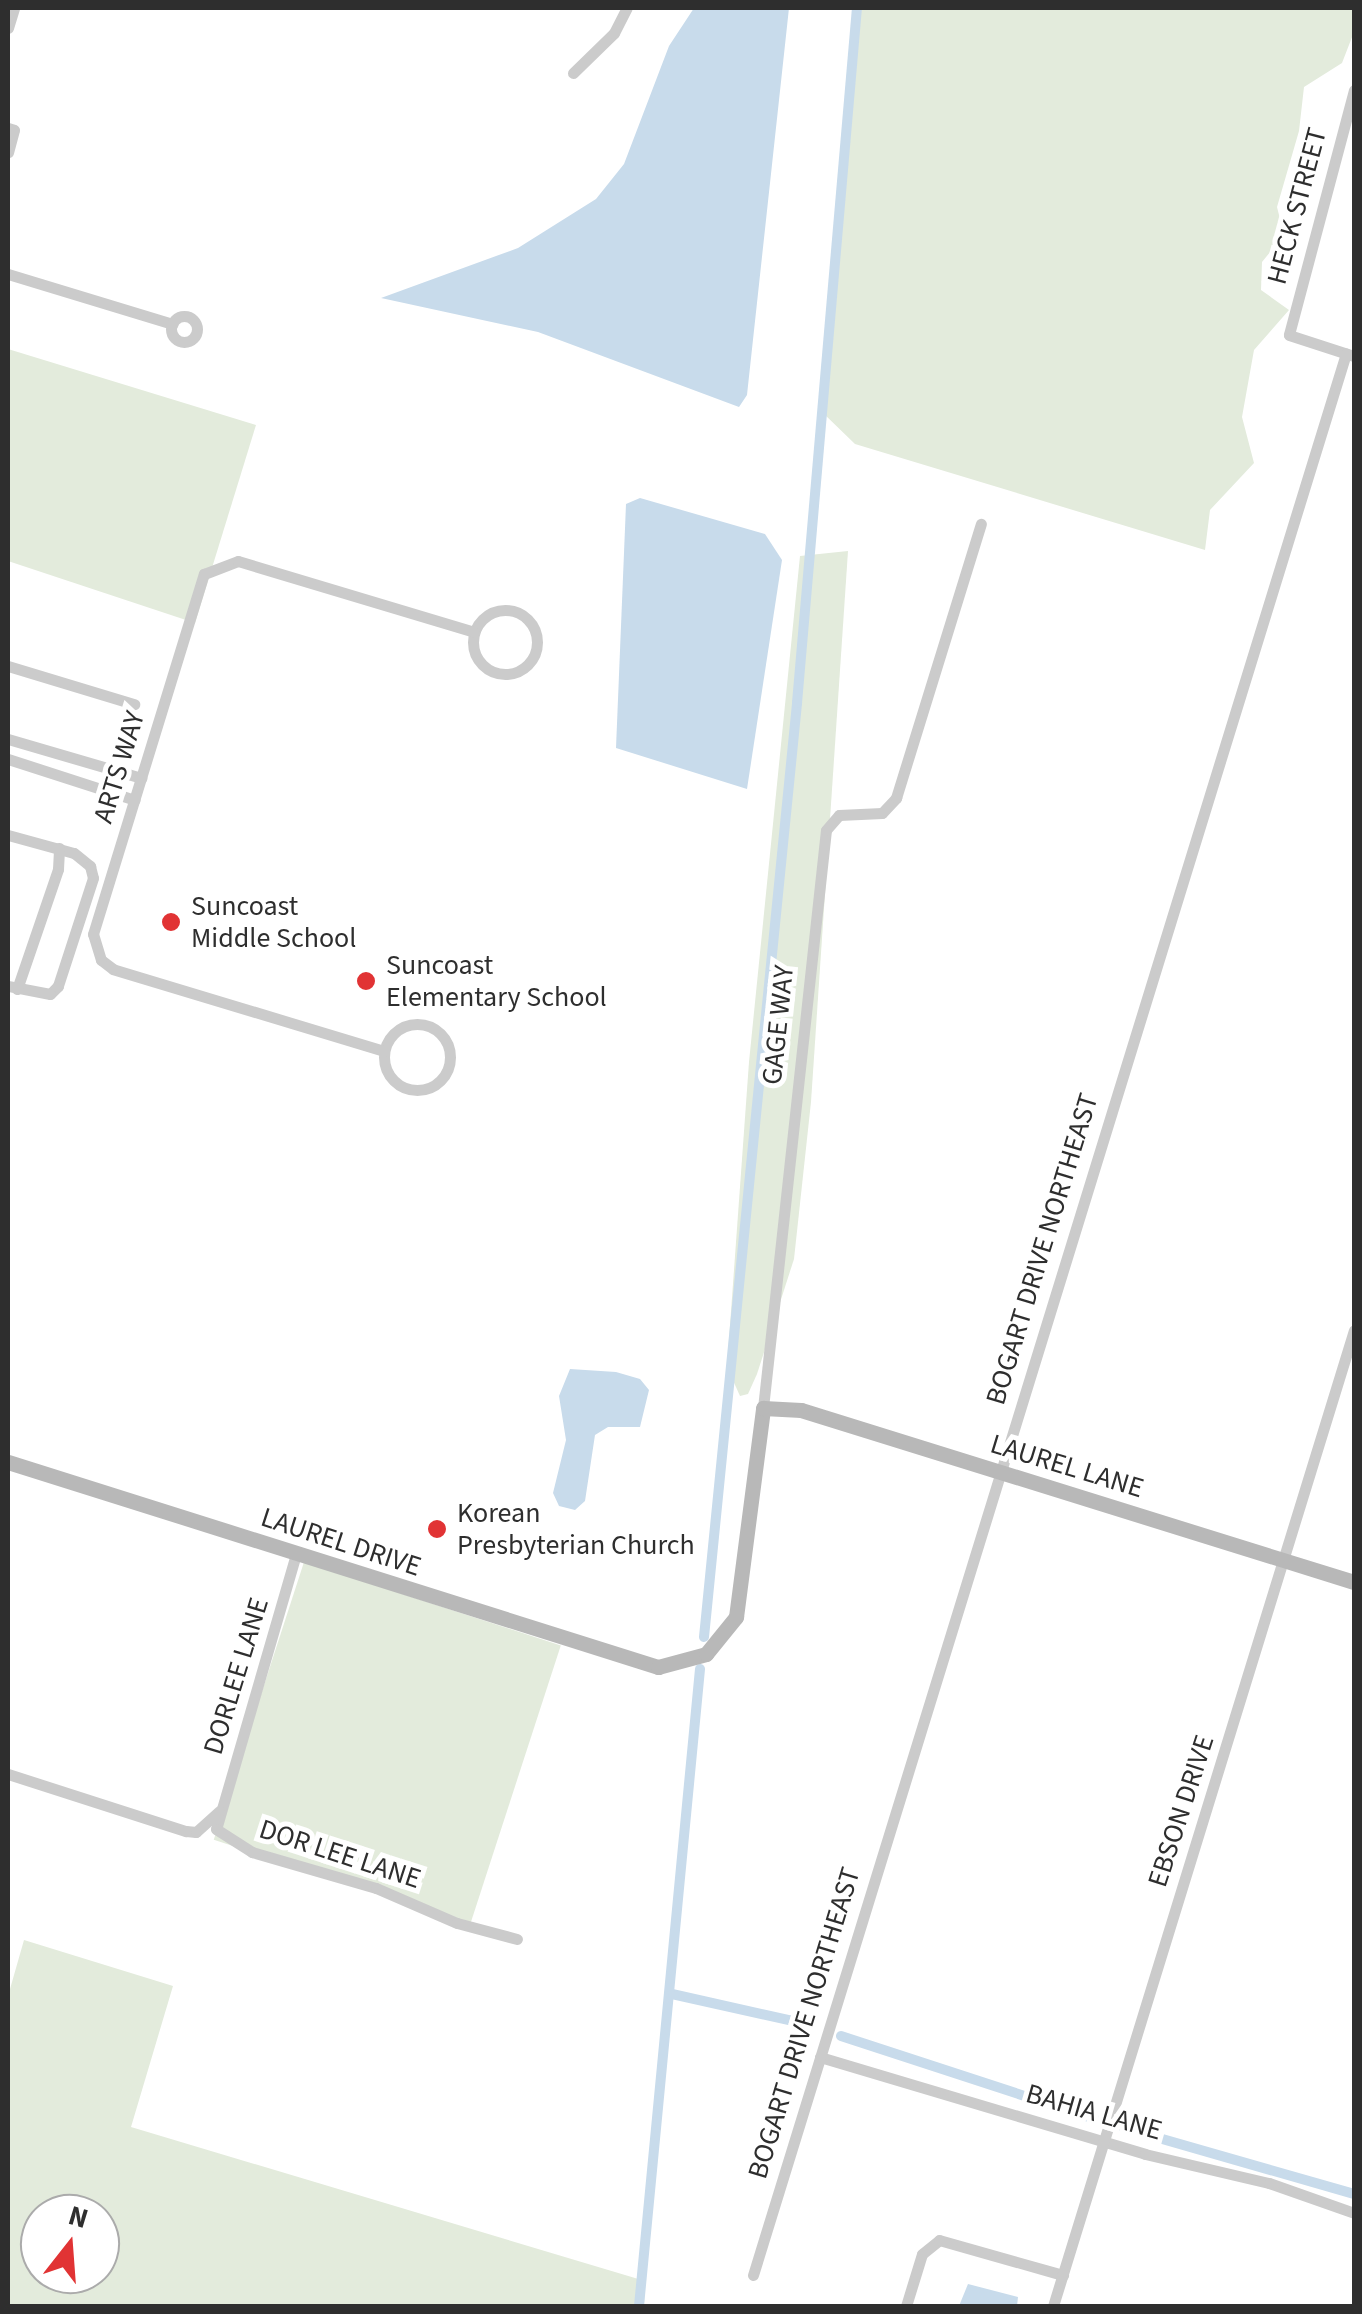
<!DOCTYPE html>
<style>
body{margin:0}
#map{position:relative;width:1362px;height:2314px;overflow:hidden;background:#fff;font-family:"Source Sans 3",sans-serif}
div>[style]{position:absolute}
[style*='--x']{left:calc(var(--x)*1px);top:calc(var(--y)*1px);width:calc(var(--w)*1px);rotate:calc(var(--a)*1deg)}
.green>*{inset:0;background:#e3ebdc;transform-origin:0 0}
.water>*{inset:0;background:#c8dbeb}
.canal>*{height:10px;margin:-5px;padding:0 5px;transform-origin:5px;border-radius:5px;background:#c8dbeb}
.street>*{height:11px;margin:-5.5px;padding:0 5.5px;transform-origin:5.5px;border-radius:5.5px;background:#cbcbcb}
.street>.ring{margin:-5.5px;padding:0;box-sizing:content-box;background:none;border:11px solid #cbcbcb;border-radius:50%}
.secondary>*{height:15px;margin:-7.5px;padding:0 7.5px;transform-origin:7.5px;border-radius:7.5px;background:#b8b8b8}
.dots>*{width:28px;height:28px;translate:-50% -50%;box-sizing:border-box;border:5px solid #fff;border-radius:50%}
span{translate:-50% -50%;white-space:nowrap;text-align:center;line-height:1.15;-webkit-text-stroke:10px #fff;paint-order:stroke}
.street-label{font-size:28px;color:#2e2e2e}
.poi-label{font-size:28px;color:#2e2e2e}
.left{translate:0 -50%;text-align:left}
.frame{position:absolute;inset:0;border:10px solid #2e2e2e;pointer-events:none}
.north{position:absolute;left:20px;top:2194px;width:100px;height:100px;box-sizing:border-box;background:#fff;border:2px solid #ababab;border-radius:50%;rotate:17deg;font-size:28px;font-weight:700;line-height:40px;text-align:center;color:#2e2e2e}
.north::after{content:'';display:block;margin:auto;width:35px;height:45px;background:#e13334;clip-path:polygon(50% 0,100% 100%,50% 72%,0 100%)}
</style>
<div id="map">
<div class="green">
<div style="clip-path:polygon(860px 8px,1354px 8px,1354px 32px,1342px 63px,1304px 87px,1299px 131px,1277px 207px,1284px 235px,1262px 262px,1261px 290px,1289px 310px,1254px 350px,1242px 417px,1254px 463px,1210px 510px,1205px 550px,855px 444px,823px 413px)"></div>
<div style="clip-path:polygon(8px 349px,256px 425px,195px 623px,8px 561px)"></div>
<div style="clip-path:polygon(848px 551px,811px 1102px,794px 1259px,757px 1374px,748px 1394px,740px 1396px,727px 1367px,749px 1062px,800px 556px)"></div>
<div style="left:304px;top:1562px;width:270px;height:292px;rotate:18deg"></div>
<div style="clip-path:polygon(evenodd,24px 1940px,173px 1986px,131px 2127px,645px 2281px,644px 2306px,8px 2306px,8px 1996px,24px 1940px,40px 2214px,100px 2214px,100px 2274px,40px 2274px,40px 2214px)"></div>
</div>
<div class="water">
<div style="clip-path:polygon(694px 8px,789px 8px,747px 395px,739px 407px,538px 332px,381px 298px,518px 248px,596px 199px,624px 164px,669px 46px)"></div>
<div style="clip-path:polygon(640px 498px,765px 534px,782px 560px,747px 789px,616px 748px,626px 504px)"></div>
<div style="clip-path:polygon(570px 1369px,616px 1372px,640px 1379px,649px 1390px,640px 1427px,608px 1427px,595px 1435px,585px 1501px,575px 1510px,559px 1506px,553px 1493px,566px 1440px,559px 1396px)"></div>
<div style="clip-path:polygon(968px 2284px,1018px 2297px,1017px 2306px,959px 2306px)"></div>
</div>
<div class="canal">
<div style="--x:704;--y:1637;--w:939;--a:-84.31"></div>
<div style="--x:797;--y:703;--w:698;--a:-85.07"></div>
<div style="--x:672;--y:1994;--w:142;--a:12.6"></div>
<div style="--x:841;--y:2036;--w:267;--a:18.1"></div>
<div style="--x:1124;--y:2128;--w:239;--a:16"></div>
<div style="--x:639;--y:2306;--w:640;--a:-84.53"></div>
</div>
<div class="street">
<div style="--x:8;--y:28;--w:21;--a:-73"></div>
<div style="--x:573;--y:73;--w:57;--a:-44.3"></div>
<div style="--x:614;--y:33;--w:28;--a:-63"></div>
<div style="--x:1354;--y:90;--w:253;--a:104.9"></div>
<div style="--x:1289;--y:335;--w:68;--a:17.9"></div>
<div style="--x:8;--y:128;--w:6;--a:18"></div>
<div style="--x:14;--y:130;--w:23;--a:105"></div>
<div style="--x:8;--y:274;--w:172;--a:16.9"></div>
<div class="ring" style="left:171px;top:316px;width:15px;height:15px"></div>
<div class="ring" style="left:473px;top:610px;width:53px;height:53px"></div>
<div style="--x:8;--y:666;--w:132;--a:16.8"></div>
<div style="--x:8;--y:739;--w:139;--a:16.3"></div>
<div style="--x:8;--y:759;--w:133;--a:17.9"></div>
<div style="--x:8;--y:835;--w:68;--a:15.3"></div>
<div style="--x:74;--y:853;--w:21;--a:39"></div>
<div style="--x:90;--y:866;--w:12;--a:76"></div>
<div style="--x:93;--y:878;--w:114;--a:108"></div>
<div style="--x:58;--y:986;--w:11;--a:135"></div>
<div style="--x:50;--y:994;--w:43;--a:-169.2"></div>
<div style="--x:17;--y:989;--w:127;--a:-71.1"></div>
<div style="--x:58;--y:869;--w:21;--a:-87"></div>
<div class="ring" style="left:384px;top:1024px;width:55px;height:55px"></div>
<div style="--x:384;--y:1051;--w:283;--a:-163.2"></div>
<div style="--x:113;--y:969;--w:15;--a:-143"></div>
<div style="--x:101;--y:960;--w:27;--a:-107"></div>
<div style="--x:93;--y:934;--w:377;--a:-72.9"></div>
<div style="--x:204;--y:574;--w:36;--a:-21"></div>
<div style="--x:238;--y:561;--w:246;--a:16.7"></div>
<div style="--x:763;--y:1408;--w:581;--a:-83.78"></div>
<div style="--x:826;--y:830;--w:20;--a:-49"></div>
<div style="--x:839;--y:815;--w:43;--a:-2.7"></div>
<div style="--x:882;--y:813;--w:21;--a:-47"></div>
<div style="--x:896;--y:798;--w:287;--a:-72.8"></div>
<div style="--x:296;--y:1554;--w:286;--a:106.2"></div>
<div style="--x:216;--y:1829;--w:43;--a:32.6"></div>
<div style="--x:252;--y:1852;--w:129;--a:16.2"></div>
<div style="--x:376;--y:1888;--w:88;--a:23.4"></div>
<div style="--x:457;--y:1923;--w:62;--a:14.9"></div>
<div style="--x:8;--y:1774;--w:187;--a:17.8"></div>
<div style="--x:186;--y:1831;--w:10;--a:6"></div>
<div style="--x:196;--y:1832;--w:31;--a:-42"></div>
<div style="--x:820;--y:2057;--w:339;--a:16.6"></div>
<div style="--x:1145;--y:2154;--w:127;--a:13.2"></div>
<div style="--x:1269;--y:2183;--w:90;--a:19.4"></div>
<div style="--x:753;--y:2275;--w:2011;--a:-72.85"></div>
<div style="--x:906;--y:2306;--w:54;--a:-72.9"></div>
<div style="--x:922;--y:2254;--w:22;--a:-39"></div>
<div style="--x:939;--y:2240;--w:129;--a:15.8"></div>
<div style="--x:1053;--y:2306;--w:1021;--a:-72.86"></div>
</div>
<div class="secondary">
<div style="--x:8;--y:1462;--w:682;--a:17.5"></div>
<div style="--x:658;--y:1667;--w:50;--a:-15.2"></div>
<div style="--x:706;--y:1654;--w:48;--a:-51"></div>
<div style="--x:736;--y:1617;--w:211;--a:-82.6"></div>
<div style="--x:763;--y:1408;--w:38;--a:3"></div>
<div style="--x:801;--y:1410;--w:579;--a:17.28"></div>
</div>
<div class="dots">
<div style="left:171px;top:922px;background:#e13334"></div>
<div style="left:366px;top:981px;background:#e13334"></div>
<div style="left:437px;top:1529px;background:#e13334"></div>
</div>
<div class="street-label">
<span style="left:1297px;top:206px;rotate:-75deg">HECK STREET</span>
<span style="left:119px;top:767px;rotate:-73deg">ARTS WAY</span>
<span style="left:778px;top:1025px;rotate:-84deg">GAGE WAY</span>
<span style="left:1042px;top:1249px;rotate:-73deg">BOGART DRIVE NORTHEAST</span>
<span style="left:1067px;top:1466px;rotate:17deg">LAUREL LANE</span>
<span style="left:341px;top:1542px;rotate:18deg">LAUREL DRIVE</span>
<span style="left:236px;top:1676px;rotate:-73deg">DORLEE LANE</span>
<span style="left:1181px;top:1811px;rotate:-72deg">EBSON DRIVE</span>
<span style="left:340px;top:1854px;rotate:18deg">DOR LEE LANE</span>
<span style="left:804px;top:2023px;rotate:-73deg">BOGART DRIVE NORTHEAST</span>
<span style="left:1094px;top:2112px;rotate:16deg">BAHIA LANE</span>
</div>
<div class="poi-label">
<span class="left" style="left:191px;top:922px">Suncoast<br>Middle School</span>
<span class="left" style="left:386px;top:981px">Suncoast<br>Elementary School</span>
<span class="left" style="left:457px;top:1529px">Korean<br>Presbyterian Church</span>
</div>
<div class="frame"></div>
<div class="north">N</div>
</div>
